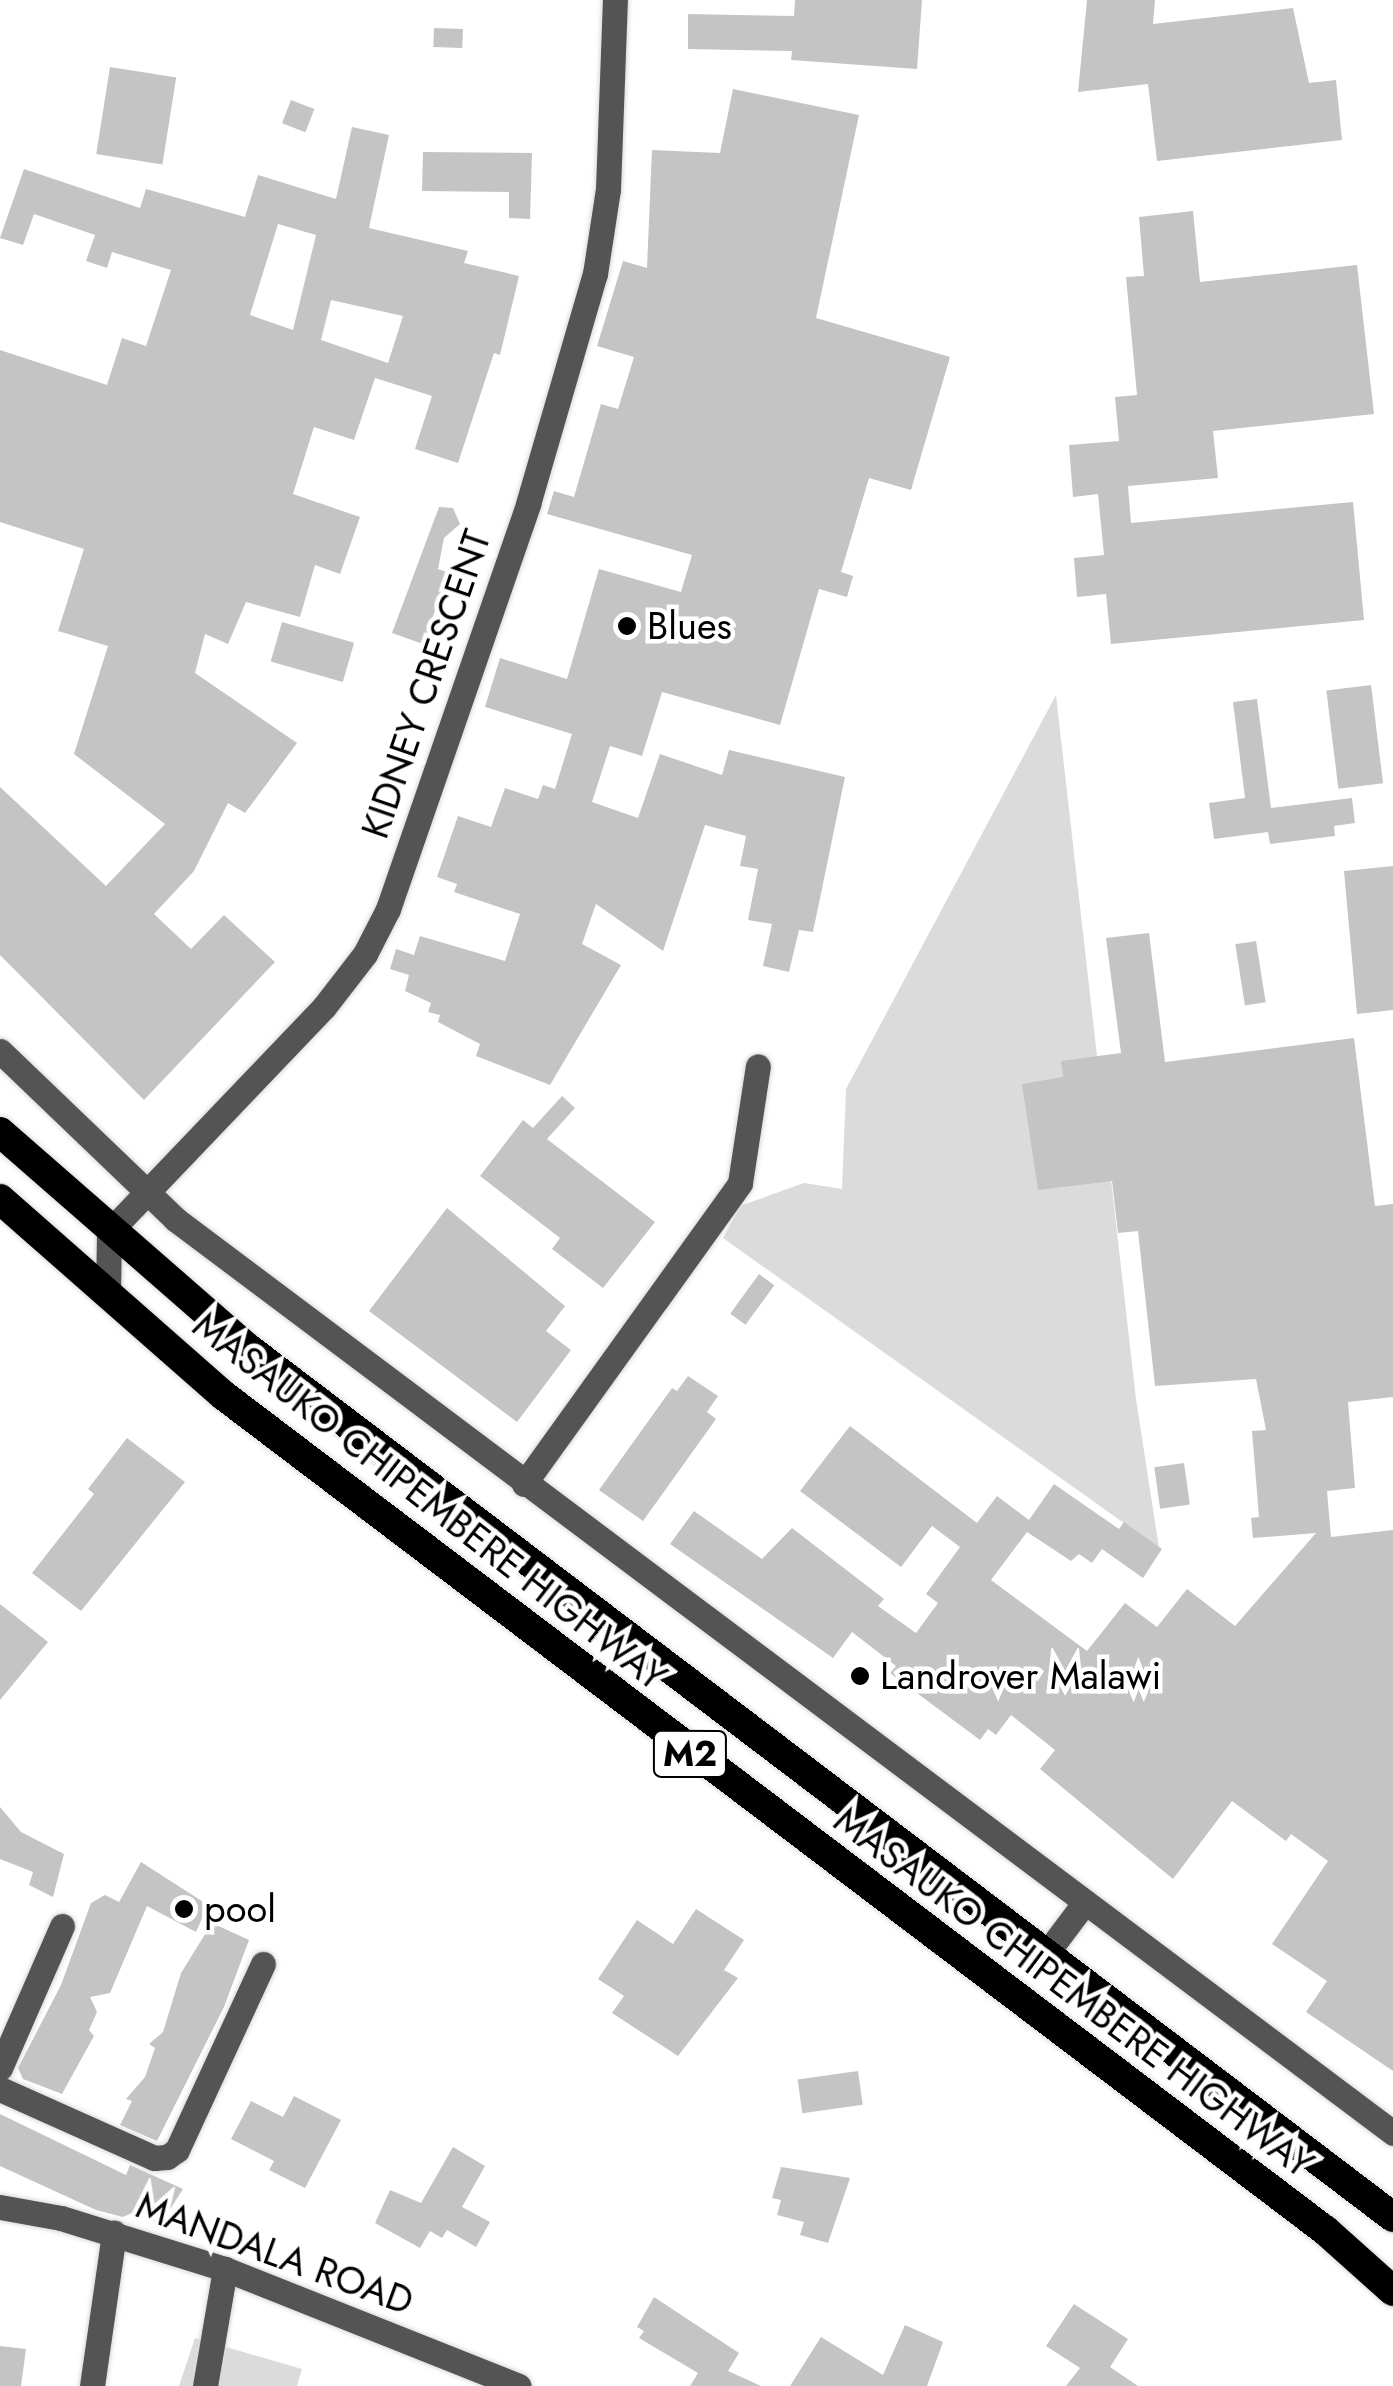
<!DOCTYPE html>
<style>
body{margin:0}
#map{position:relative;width:1393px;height:2386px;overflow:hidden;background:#fff;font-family:Jost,sans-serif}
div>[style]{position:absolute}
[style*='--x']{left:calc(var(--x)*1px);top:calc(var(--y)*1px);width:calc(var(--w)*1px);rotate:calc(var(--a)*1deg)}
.green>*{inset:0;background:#dbdbdb}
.building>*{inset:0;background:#c4c4c4;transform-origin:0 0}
.roads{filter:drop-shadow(0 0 2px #dbdbdb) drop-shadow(0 0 2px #dbdbdb)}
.minor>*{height:25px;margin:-12.5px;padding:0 12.5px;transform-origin:12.5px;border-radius:12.5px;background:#545454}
.highway>*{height:30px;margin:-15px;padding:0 15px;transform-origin:15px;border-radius:15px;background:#000}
.dots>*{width:28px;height:28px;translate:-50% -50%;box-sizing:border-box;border:5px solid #fff;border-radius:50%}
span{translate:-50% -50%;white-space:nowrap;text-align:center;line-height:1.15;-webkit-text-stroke:9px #fff;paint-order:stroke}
.shield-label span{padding:2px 8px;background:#fff;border:2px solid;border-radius:8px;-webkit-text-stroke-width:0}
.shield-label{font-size:35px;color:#000;font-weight:700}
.poi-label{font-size:38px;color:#000}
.left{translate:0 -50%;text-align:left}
.street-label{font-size:38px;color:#000}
</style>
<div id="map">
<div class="green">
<div style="clip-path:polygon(1056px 695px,1136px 1399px,1159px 1548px,723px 1238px,740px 1206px,804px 1183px,842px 1189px,846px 1089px)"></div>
<div style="clip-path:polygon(195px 2338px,302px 2369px,297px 2386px,179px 2386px)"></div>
</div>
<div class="building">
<div style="clip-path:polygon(795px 0,922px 0,917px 69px,791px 60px,792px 51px,688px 49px,688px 14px,794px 16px)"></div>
<div style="clip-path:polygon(1087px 0,1155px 0,1153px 24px,1293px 8px,1309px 83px,1336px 80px,1342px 140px,1157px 161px,1148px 84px,1078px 92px)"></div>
<div style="left:434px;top:28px;width:29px;height:19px;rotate:2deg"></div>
<div style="left:110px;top:67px;width:67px;height:88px;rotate:9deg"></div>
<div style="clip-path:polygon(733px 89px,859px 115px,816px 318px,950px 357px,911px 490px,869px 478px,841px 572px,853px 576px,847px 597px,819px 589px,780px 725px,662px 692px,642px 756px,610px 746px,592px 802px,638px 818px,660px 754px,722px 775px,729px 750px,845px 777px,813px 932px,799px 930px,789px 972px,763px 966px,772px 924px,748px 920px,758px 869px,740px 866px,746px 836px,705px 825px,663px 951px,596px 904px,582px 944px,621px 965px,550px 1085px,476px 1056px,480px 1044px,438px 1022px,440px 1015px,428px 1012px,431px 1003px,405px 991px,409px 975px,390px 969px,396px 949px,414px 955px,420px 936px,505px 961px,520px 914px,454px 892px,457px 884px,437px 877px,458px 816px,491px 827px,505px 788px,538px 799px,543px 785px,555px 789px,572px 734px,485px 707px,500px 658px,567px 679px,599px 569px,681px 592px,692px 555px,547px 514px,554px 491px,574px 497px,601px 404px,618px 409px,634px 357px,597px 346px,623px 261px,647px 268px,652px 150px,720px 153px)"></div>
<div style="left:291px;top:100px;width:25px;height:25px;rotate:21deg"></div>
<div style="clip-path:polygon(evenodd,352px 127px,389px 135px,369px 228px,468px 251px,464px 263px,519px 276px,500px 355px,494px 353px,458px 463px,415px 449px,432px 396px,375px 378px,354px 440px,314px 427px,293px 494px,360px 517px,340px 574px,315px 565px,300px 617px,246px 602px,228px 644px,205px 634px,195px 673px,297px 743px,245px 813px,228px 803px,194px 871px,154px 914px,191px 949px,224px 915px,275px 962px,144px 1100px,0 955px,0 787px,106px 886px,165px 824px,74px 754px,108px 646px,58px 631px,84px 549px,0 522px,0 350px,107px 385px,122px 338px,146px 346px,171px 270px,112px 252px,107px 268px,86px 261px,95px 235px,34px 214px,23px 245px,0 238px,24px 169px,140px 208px,146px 189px,245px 217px,258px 175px,336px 199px,352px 127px,278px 224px,316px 235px,293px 330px,250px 315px,278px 224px,352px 127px,331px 300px,403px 316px,388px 363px,321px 340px,331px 300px)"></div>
<div style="clip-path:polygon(423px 152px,532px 153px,530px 219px,509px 218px,509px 192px,422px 191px)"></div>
<div style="clip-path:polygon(1193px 211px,1200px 282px,1357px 265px,1374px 414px,1213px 431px,1218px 478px,1128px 486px,1131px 523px,1353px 502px,1364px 620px,1111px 644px,1106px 594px,1077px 597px,1074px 558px,1104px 555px,1098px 494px,1073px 497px,1069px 445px,1119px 441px,1115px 397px,1137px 395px,1126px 277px,1144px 276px,1139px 217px)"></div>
<div style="clip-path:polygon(439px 507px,453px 508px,460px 524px,444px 538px,438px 569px,449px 572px,423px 644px,392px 633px)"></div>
<div style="left:282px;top:622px;width:75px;height:41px;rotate:16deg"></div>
<div style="left:1371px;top:685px;width:99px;height:45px;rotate:83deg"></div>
<div style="clip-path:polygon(1257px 699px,1271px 808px,1352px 798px,1355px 823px,1334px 826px,1335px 836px,1270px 844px,1268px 832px,1214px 839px,1209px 803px,1245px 798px,1233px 702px)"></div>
<div style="clip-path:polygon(1393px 866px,1393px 1010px,1357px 1014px,1344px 871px)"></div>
<div style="clip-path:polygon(1149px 933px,1165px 1062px,1354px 1038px,1375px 1206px,1393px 1204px,1393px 1397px,1348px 1402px,1355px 1488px,1327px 1491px,1331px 1537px,1393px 1530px,1393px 2071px,1306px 2012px,1327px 1981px,1272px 1944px,1328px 1861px,1291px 1834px,1286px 1841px,1232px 1801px,1173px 1879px,1040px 1769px,1055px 1750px,1011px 1715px,996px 1735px,988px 1729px,980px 1740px,890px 1673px,896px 1666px,852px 1632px,833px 1658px,670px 1544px,694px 1511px,762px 1559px,792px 1528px,884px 1599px,878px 1606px,916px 1633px,938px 1603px,926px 1594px,960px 1547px,932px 1526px,901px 1567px,800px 1491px,850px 1426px,977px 1523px,997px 1496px,1029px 1520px,1054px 1484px,1119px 1529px,1124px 1522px,1162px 1549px,1143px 1578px,1102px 1549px,1092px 1563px,1079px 1554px,1071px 1561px,1027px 1532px,991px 1580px,1087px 1651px,1125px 1603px,1157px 1627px,1187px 1589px,1235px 1626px,1316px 1533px,1253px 1538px,1251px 1518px,1259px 1517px,1252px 1431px,1266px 1430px,1256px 1379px,1155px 1386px,1138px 1231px,1118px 1233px,1112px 1181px,1038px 1190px,1022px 1084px,1063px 1077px,1061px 1061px,1121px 1053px,1106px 938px)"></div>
<div style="left:1256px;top:941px;width:62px;height:21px;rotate:81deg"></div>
<div style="clip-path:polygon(562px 1096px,575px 1108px,547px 1139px,655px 1222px,603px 1288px,552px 1249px,560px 1238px,480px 1176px,523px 1120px,533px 1128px)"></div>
<div style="clip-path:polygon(447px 1208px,565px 1306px,546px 1331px,571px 1350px,517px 1422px,369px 1311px)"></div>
<div style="left:759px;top:1274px;width:19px;height:49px;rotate:36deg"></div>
<div style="clip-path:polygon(688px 1376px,718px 1396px,707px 1412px,716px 1419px,643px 1521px,599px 1490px,672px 1388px,677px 1391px)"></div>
<div style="clip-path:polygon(127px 1438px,185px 1482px,81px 1611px,32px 1573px,94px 1494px,88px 1489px)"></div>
<div style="left:1184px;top:1463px;width:42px;height:30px;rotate:82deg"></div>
<div style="clip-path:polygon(0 1604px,48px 1642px,0 1700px)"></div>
<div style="clip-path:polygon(0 1807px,21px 1832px,64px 1854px,53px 1897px,29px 1885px,33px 1872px,0 1859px)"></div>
<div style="clip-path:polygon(141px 1862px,208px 1905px,196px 1932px,147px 1906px,110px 1993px,90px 1997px,97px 2012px,89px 2030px,94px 2036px,62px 2094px,23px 2079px,18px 2068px,61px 1985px,91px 1903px,105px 1895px,119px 1902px)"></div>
<div style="clip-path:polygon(696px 1909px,744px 1940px,724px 1970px,738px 1978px,678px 2056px,612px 2013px,624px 1996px,598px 1979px,637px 1920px,673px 1944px)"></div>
<div style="clip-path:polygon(212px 1923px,249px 1940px,224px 2007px,157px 2141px,120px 2125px,132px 2101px,126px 2099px,145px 2077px,155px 2048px,149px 2044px,163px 2032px,181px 1973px)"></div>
<div style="left:858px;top:2071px;width:34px;height:61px;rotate:82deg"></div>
<div style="clip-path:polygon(294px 2096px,341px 2120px,305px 2188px,269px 2170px,274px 2161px,231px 2139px,251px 2101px,283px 2117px)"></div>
<div style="clip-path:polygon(0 2114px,126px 2175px,130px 2165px,183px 2189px,160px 2225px,136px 2211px,123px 2217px,96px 2210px,0 2166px)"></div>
<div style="clip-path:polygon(453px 2147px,485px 2166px,462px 2207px,490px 2222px,476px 2247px,447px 2230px,442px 2238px,430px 2231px,420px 2248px,375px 2223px,390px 2190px,421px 2203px)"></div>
<div style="clip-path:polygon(781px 2167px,850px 2178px,828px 2243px,800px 2235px,804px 2222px,777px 2215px,781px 2200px,772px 2198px)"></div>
<div style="clip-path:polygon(654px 2297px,739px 2353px,728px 2371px,761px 2386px,690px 2386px,698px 2373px,639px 2338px,644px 2331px,637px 2327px)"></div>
<div style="clip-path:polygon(1074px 2304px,1128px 2339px,1110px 2367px,1138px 2386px,1066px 2386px,1080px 2368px,1046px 2346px)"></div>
<div style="clip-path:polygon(905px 2325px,943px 2342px,927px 2386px,790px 2386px,821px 2337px,883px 2375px)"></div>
<div style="clip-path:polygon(0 2346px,26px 2349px,21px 2386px,0 2386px)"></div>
</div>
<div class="roads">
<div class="minor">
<div style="--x:0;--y:1051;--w:243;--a:43.8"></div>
<div style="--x:175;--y:1219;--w:1523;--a:36.88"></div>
<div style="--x:108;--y:1296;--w:64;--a:-89.1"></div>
<div style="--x:109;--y:1232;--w:311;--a:-46.3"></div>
<div style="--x:324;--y:1007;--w:67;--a:-52.3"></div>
<div style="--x:365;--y:954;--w:51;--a:-62.9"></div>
<div style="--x:388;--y:909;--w:429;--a:-70.9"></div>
<div style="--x:528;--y:504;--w:240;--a:-73.8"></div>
<div style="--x:595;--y:274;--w:86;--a:-81.3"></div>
<div style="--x:608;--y:189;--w:189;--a:-87.9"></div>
<div style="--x:524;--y:1484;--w:370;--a:-54.3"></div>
<div style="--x:740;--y:1183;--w:118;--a:-81.3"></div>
<div style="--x:1046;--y:1954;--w:65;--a:-53.1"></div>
<div style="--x:0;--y:2068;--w:155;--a:-66.4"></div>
<div style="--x:0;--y:2089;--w:169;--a:24.1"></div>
<div style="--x:154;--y:2158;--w:13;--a:-4"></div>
<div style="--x:167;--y:2157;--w:12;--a:-35"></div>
<div style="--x:177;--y:2150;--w:205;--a:-65.2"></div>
<div style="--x:0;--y:2207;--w:62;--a:10.2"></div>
<div style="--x:61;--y:2218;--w:172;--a:17.3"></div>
<div style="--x:225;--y:2269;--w:316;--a:21.7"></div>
<div style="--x:92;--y:2386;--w:155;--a:-81.8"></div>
<div style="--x:205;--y:2386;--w:119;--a:-80.3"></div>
</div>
<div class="highway">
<div style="--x:0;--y:1132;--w:330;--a:41.1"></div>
<div style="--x:249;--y:1349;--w:1436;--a:37.19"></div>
<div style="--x:0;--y:1199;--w:297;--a:41.3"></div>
<div style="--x:223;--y:1395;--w:1384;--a:37.16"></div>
<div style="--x:1326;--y:2231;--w:90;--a:41.8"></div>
</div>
</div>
<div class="dots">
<div style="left:627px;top:626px;background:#000"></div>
<div style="left:860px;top:1676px;background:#000"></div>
<div style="left:184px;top:1909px;background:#000"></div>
</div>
<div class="shield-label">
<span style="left:690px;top:1754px">M2</span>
</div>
<div class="poi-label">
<span class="left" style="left:647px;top:626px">Blues</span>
<span class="left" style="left:880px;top:1676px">Landrover Malawi</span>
<span class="left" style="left:204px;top:1909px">pool</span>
</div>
<div class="street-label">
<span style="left:426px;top:684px;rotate:-71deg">KIDNEY CRESCENT</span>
<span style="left:430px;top:1501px;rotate:38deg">MASAUKO CHIPEMBERE HIGHWAY</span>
<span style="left:1074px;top:1992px;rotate:37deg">MASAUKO CHIPEMBERE HIGHWAY</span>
<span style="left:275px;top:2253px;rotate:20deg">MANDALA ROAD</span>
</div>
</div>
